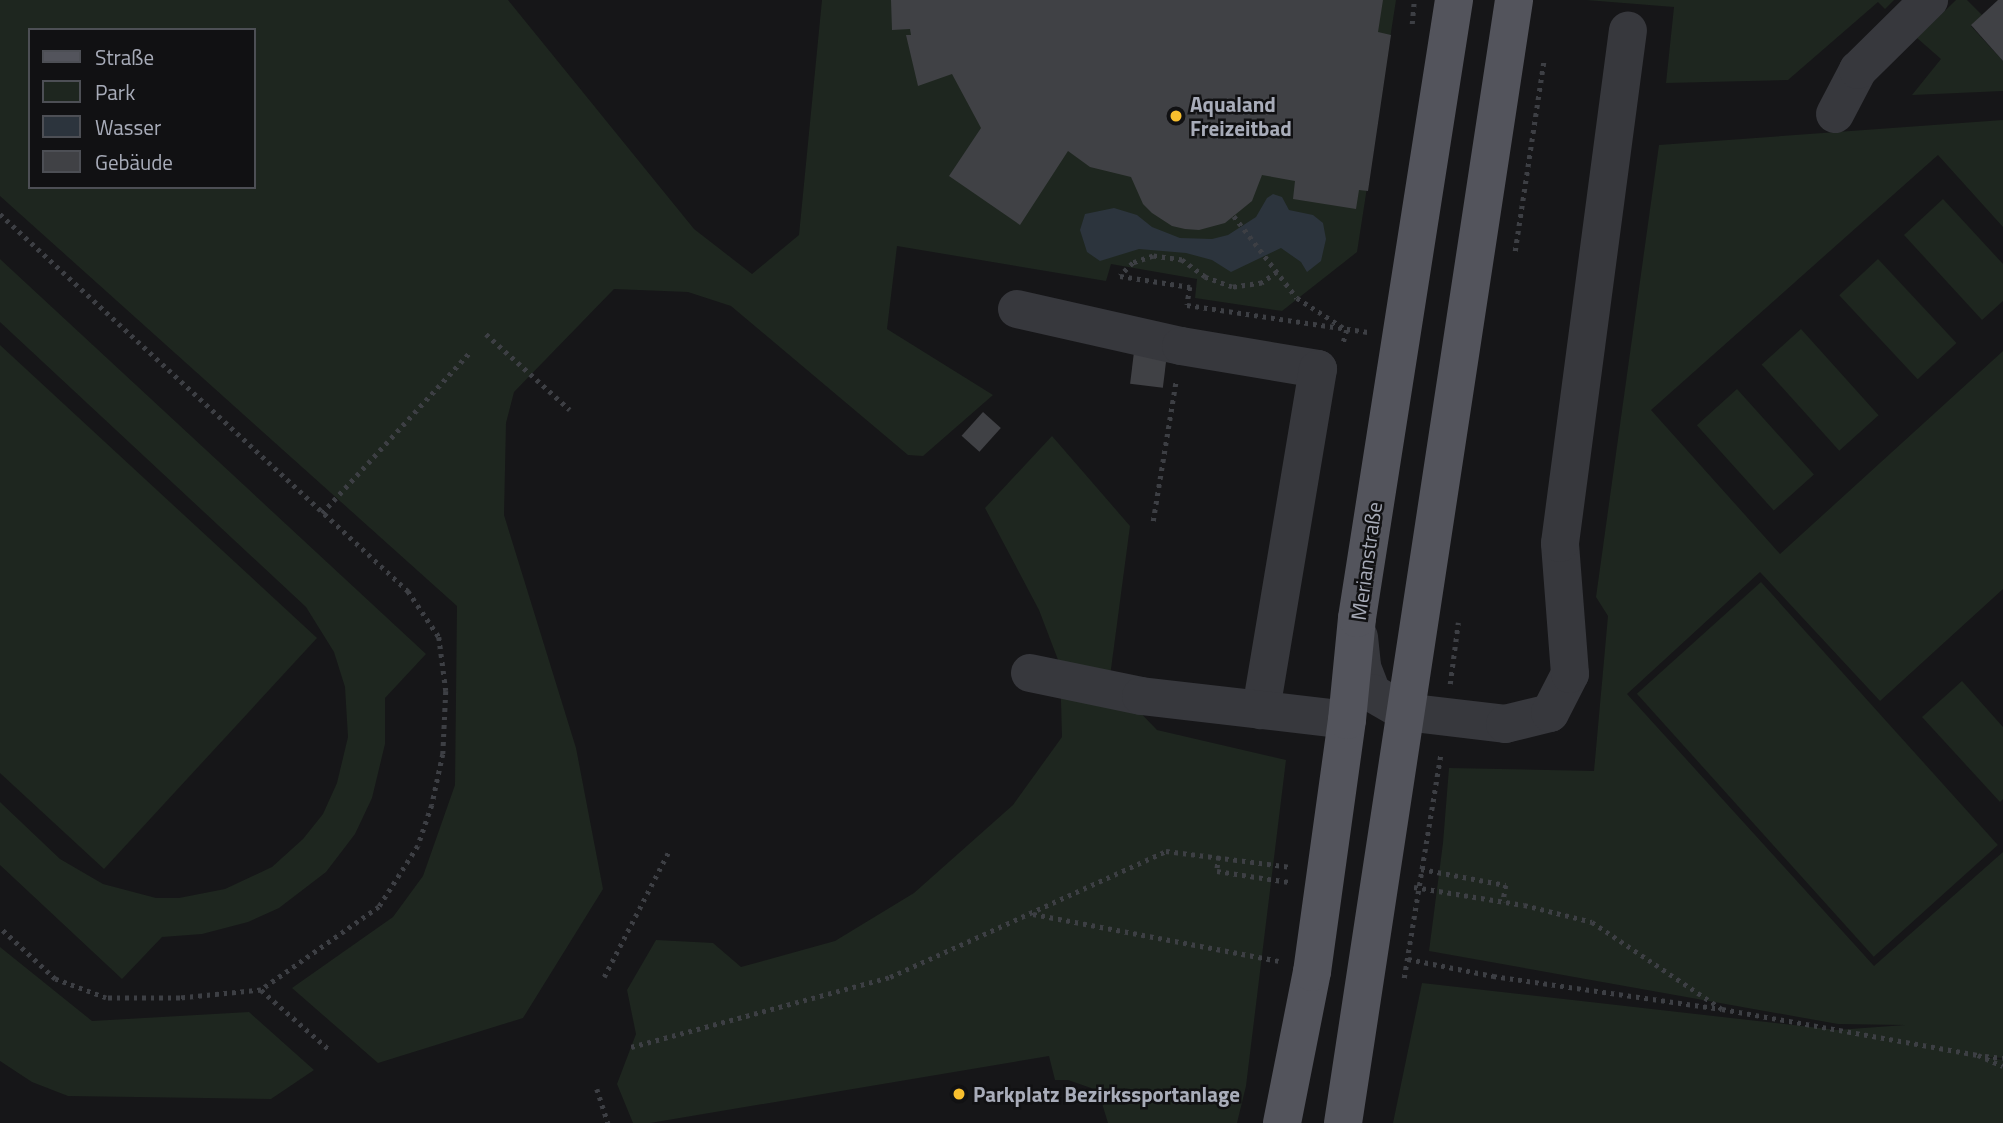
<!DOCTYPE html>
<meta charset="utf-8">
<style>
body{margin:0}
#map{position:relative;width:2003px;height:1123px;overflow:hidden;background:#161618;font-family:"Titillium Web",sans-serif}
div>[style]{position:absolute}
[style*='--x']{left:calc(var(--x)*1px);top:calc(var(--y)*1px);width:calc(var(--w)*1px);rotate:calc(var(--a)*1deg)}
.green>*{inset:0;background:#1e261f;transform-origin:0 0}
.water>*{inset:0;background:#2c343d}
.building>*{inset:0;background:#404145;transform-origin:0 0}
.path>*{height:4.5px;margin-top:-2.25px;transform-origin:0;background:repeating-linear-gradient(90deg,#3d3f44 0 3.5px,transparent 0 8.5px)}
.minor>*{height:38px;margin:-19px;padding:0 19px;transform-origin:19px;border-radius:19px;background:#37383d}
.major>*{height:38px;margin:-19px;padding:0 19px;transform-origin:19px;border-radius:19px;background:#53545c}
.dots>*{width:19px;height:19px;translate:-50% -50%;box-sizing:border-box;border:4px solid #111113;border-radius:50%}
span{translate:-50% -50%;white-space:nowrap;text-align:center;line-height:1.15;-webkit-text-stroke:5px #111113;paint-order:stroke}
.poi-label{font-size:21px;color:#a8acb9;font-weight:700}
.left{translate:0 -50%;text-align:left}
.street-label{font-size:21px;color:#a8acb9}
.legend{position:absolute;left:28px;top:28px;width:228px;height:161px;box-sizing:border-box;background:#111113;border:2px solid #4d4f55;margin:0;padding:9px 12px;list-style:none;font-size:21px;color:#a8acb9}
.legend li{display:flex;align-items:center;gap:14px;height:35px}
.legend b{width:35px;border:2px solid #4d4f55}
</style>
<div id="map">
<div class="green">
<div style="clip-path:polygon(evenodd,0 0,508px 0,694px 229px,752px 274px,799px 235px,822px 0,1396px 0,1357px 252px,1282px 311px,1195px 298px,1197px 279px,1111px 264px,1106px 281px,897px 246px,887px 329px,993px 395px,923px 456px,908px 455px,731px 306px,688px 292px,614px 289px,514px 392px,506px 423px,504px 515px,576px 748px,603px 889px,523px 1018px,378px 1063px,292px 988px,393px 917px,423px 876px,455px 785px,457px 606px,0 196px,0 0,30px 30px,254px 30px,254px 187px,30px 187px,30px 30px)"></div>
<div style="clip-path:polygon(1586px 0,1894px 0,1885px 9px,1878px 2px,1788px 80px,1666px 83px,1674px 7px)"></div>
<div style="clip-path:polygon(1956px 0,1967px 0,1982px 15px,1971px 26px,2003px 61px,2003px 91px,1912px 95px,1941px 59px,1917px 38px)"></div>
<div style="clip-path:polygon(2003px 120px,2003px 227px,1938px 155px,1651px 410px,1780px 554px,2003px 351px,2003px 589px,1880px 701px,1760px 572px,1627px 694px,1874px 966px,2003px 852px,2003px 1058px,1986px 1057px,2003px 1060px,2003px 1123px,1393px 1123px,1422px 983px,1837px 1030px,1905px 1025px,1838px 1024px,1429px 951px,1443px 843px,1449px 768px,1594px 771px,1608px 616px,1596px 597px,1659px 145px)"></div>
<div style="clip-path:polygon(1943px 199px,2003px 264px,2003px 301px,1982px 320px,1904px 235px)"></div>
<div style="clip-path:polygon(0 259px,426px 654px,385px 698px,385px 744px,372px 798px,355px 834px,326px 872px,279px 908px,248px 922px,202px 934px,162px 937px,122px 979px,0 865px,0 802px,60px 859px,103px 884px,156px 898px,179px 898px,225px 889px,272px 867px,303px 839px,323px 814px,337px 783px,348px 737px,345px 687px,334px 652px,306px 607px,0 322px)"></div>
<div style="left:1878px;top:259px;width:115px;height:53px;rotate:47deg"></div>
<div style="left:1801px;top:329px;width:116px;height:53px;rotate:48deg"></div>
<div style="clip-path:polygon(0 345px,317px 638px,104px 869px,0 773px)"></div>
<div style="left:1737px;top:389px;width:115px;height:54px;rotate:48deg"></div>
<div style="clip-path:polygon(1052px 436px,1130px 526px,1107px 699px,1131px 703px,1157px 730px,1286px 760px,1246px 1086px,1237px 1123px,1108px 1123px,1101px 1100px,1091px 1088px,1068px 1080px,1055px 1080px,1049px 1056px,650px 1123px,633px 1123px,617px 1084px,636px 1034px,627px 990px,656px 940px,713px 943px,741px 967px,835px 941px,914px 893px,1013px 805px,1062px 737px,1060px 665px,1039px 610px,985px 508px)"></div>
<div style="left:1761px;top:582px;width:354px;height:167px;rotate:48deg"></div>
<div style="clip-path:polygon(1962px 681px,2003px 727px,2003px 799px,2000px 802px,1922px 717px)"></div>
<div style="clip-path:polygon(0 947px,92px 1021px,249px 1012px,314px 1070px,271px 1099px,68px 1096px,32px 1082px,0 1061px)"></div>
</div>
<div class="water">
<div style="clip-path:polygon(1273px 194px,1282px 197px,1289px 210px,1313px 215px,1323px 223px,1326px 239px,1321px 261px,1307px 272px,1301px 262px,1281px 248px,1231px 272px,1212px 260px,1186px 253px,1139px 249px,1100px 261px,1087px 252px,1080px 230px,1085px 214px,1114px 208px,1137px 215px,1152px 227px,1180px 238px,1212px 239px,1228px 235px,1256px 217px,1267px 198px)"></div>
</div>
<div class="building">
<div style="clip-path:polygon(891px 0,1383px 0,1378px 32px,1391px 35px,1368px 191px,1359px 190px,1356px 209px,1293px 199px,1295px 181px,1262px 175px,1252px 201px,1225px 223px,1199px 230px,1185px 229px,1172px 226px,1152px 213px,1143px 204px,1131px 177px,1090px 167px,1068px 151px,1020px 225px,949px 176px,981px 128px,952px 74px,918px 86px,906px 35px,911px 35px,910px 29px,892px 30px)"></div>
<div style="clip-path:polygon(1998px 0,2003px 0,2003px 61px,1971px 25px)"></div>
<div style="left:1134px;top:352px;width:33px;height:32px;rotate:7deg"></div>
<div style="left:983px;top:412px;width:24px;height:32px;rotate:42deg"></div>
</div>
<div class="path">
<div style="--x:1412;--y:24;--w:24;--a:-85"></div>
<div style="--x:0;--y:214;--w:556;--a:42.74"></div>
<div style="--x:408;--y:591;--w:55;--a:56"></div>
<div style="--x:439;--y:637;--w:54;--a:82.6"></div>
<div style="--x:446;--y:691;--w:63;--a:92.7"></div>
<div style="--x:443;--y:754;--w:52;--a:102.2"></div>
<div style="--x:432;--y:805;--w:43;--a:108.9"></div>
<div style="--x:418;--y:846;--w:72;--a:122.6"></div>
<div style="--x:379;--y:907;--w:144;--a:144.9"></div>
<div style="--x:261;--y:990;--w:81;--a:174.4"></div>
<div style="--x:180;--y:998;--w:74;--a:180"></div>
<div style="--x:106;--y:998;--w:54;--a:-159.6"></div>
<div style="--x:55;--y:979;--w:75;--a:-137.2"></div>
<div style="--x:1234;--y:216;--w:103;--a:52.5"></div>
<div style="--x:1297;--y:298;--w:59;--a:32.6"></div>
<div style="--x:1347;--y:330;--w:15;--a:106"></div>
<div style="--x:1515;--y:251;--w:194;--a:-81.4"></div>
<div style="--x:1277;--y:272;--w:19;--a:144"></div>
<div style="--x:1262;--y:283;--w:30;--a:172"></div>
<div style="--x:1232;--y:287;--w:29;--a:-160"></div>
<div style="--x:1205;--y:277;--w:29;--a:-144"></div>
<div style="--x:1182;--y:260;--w:29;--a:-172"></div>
<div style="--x:1153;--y:256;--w:21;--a:161"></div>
<div style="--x:1133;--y:263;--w:18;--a:135"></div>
<div style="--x:1120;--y:276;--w:71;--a:8.9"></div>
<div style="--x:1190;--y:287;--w:18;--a:99"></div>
<div style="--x:1187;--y:305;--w:183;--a:8.5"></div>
<div style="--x:486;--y:334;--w:113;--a:42.1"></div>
<div style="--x:322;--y:513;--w:217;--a:-47.4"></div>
<div style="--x:1153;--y:521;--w:143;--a:-80.7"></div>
<div style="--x:1450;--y:684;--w:62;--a:-82.5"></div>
<div style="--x:1219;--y:856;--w:15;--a:98"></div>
<div style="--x:1217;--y:871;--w:73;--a:8.7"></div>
<div style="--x:1421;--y:869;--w:86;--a:10.7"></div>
<div style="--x:1506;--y:885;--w:17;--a:100"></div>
<div style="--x:1414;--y:887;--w:111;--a:9.3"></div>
<div style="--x:1524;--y:905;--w:70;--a:14"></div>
<div style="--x:1592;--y:922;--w:156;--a:33.8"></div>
<div style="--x:1033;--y:914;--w:250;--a:10.8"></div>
<div style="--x:1408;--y:959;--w:87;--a:11.3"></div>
<div style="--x:1493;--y:976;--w:231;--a:8.2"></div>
<div style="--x:1722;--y:1009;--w:260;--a:10.2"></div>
<div style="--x:1978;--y:1055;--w:27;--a:24"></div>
<div style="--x:604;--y:977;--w:142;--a:-62.7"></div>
<div style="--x:1404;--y:978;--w:229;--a:-80.7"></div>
<div style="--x:261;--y:990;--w:93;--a:41.1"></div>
<div style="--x:631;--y:1047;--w:268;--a:-15.1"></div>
<div style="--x:890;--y:977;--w:303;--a:-24.5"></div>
<div style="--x:1166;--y:851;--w:126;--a:7.3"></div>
<div style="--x:1985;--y:1056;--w:18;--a:6"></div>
<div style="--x:597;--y:1089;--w:36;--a:72"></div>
</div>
<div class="minor">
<div style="--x:1835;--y:114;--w:50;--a:-62.4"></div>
<div style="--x:1858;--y:70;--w:100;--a:-44.6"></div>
<div style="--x:1017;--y:309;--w:168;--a:12.7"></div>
<div style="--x:1181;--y:346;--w:139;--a:9.5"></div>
<div style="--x:1318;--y:369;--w:346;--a:99.5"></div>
<div style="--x:1359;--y:637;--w:30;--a:84"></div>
<div style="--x:1362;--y:667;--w:28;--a:69"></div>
<div style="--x:1372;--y:693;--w:38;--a:30"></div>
<div style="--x:1405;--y:712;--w:101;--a:6.8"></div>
<div style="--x:1505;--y:724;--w:46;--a:-13.7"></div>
<div style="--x:1550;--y:713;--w:44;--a:-62.9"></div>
<div style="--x:1570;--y:674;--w:131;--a:-94.4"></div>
<div style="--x:1560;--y:543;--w:517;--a:-82.45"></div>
<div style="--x:1030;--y:673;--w:113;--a:11.7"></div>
<div style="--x:1141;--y:696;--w:207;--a:6.6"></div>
</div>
<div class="major">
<div style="--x:1282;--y:1123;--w:154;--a:-78.8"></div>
<div style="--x:1312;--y:972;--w:254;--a:-82.1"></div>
<div style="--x:1347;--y:720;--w:102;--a:-84.4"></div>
<div style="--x:1357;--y:618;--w:626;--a:-81.08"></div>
<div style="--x:1343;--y:1123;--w:1136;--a:-81.34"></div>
</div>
<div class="dots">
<div style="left:1176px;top:116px;background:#f8bf2e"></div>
<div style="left:959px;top:1094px;background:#f8bf2e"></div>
</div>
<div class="poi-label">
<span class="left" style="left:1190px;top:116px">Aqualand<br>Freizeitbad</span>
<span class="left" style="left:973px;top:1094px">Parkplatz Bezirkssportanlage</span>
</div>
<div class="street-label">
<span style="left:1366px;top:561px;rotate:-82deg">Merianstraße</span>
</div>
<ul class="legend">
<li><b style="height:9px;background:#53545c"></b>Straße</li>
<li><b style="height:19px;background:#1e261f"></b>Park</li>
<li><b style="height:19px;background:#2c343d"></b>Wasser</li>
<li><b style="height:19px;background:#404145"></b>Gebäude</li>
</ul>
</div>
